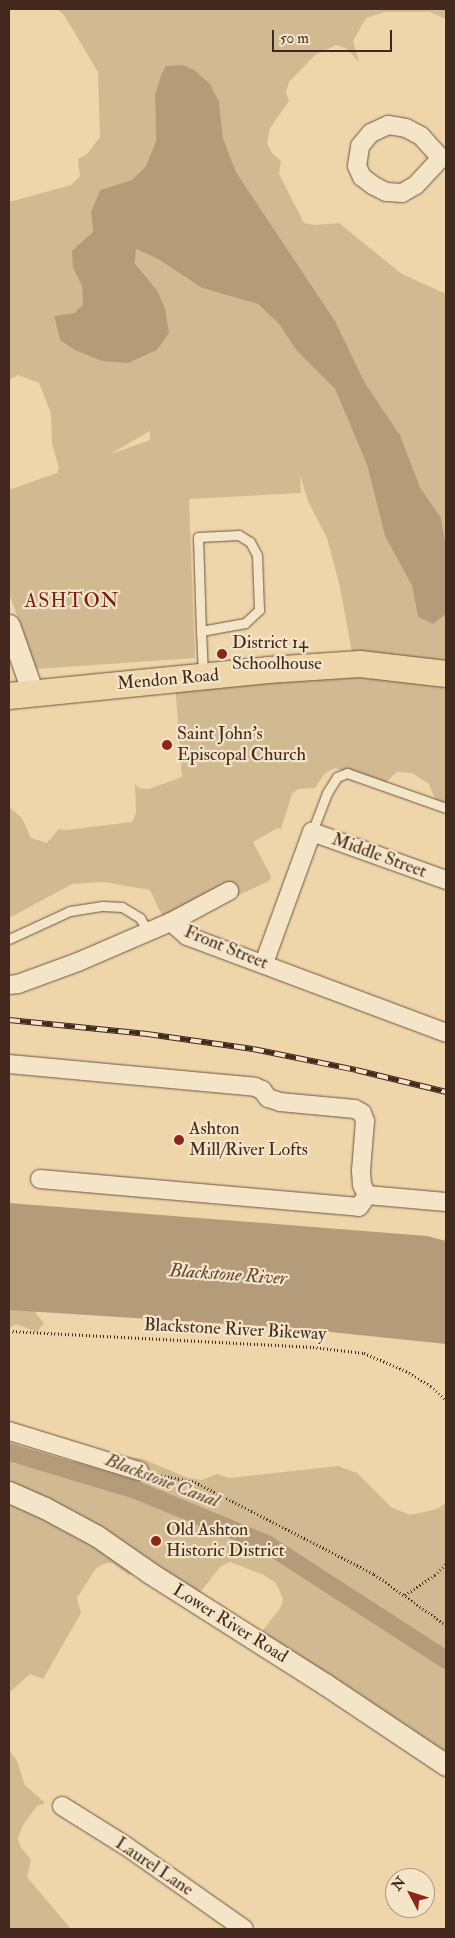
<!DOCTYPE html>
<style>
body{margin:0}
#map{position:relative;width:455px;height:1938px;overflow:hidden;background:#eed6aa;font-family:"IM FELL Double Pica",serif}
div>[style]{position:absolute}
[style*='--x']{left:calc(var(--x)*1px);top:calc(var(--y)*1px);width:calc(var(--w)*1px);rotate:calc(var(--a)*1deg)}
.green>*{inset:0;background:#d1b992}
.water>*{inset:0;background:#b49b7a}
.canal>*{height:18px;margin:-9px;padding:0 9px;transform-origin:9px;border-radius:9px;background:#b49b7a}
.path>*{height:3px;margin-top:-1.5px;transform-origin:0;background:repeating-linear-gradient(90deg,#43291d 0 1px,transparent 0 3.5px)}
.roads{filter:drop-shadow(0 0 1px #6e5440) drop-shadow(0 0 1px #6e5440)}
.service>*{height:9px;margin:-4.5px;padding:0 4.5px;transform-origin:4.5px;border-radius:4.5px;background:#f4e4c8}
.minor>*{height:18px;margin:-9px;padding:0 9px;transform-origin:9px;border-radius:9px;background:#f4e4c8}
.tertiary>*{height:21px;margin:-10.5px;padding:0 10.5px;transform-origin:10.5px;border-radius:10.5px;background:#f4e4c8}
.primary>*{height:26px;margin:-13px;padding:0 13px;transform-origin:13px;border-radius:13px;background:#eed6aa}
.rail>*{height:5.5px;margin-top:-2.75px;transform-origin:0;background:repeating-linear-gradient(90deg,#f4e4c8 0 11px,#43291d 0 22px);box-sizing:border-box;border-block:1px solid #43291d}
.dots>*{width:14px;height:14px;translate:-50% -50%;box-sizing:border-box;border:2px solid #f4e4c8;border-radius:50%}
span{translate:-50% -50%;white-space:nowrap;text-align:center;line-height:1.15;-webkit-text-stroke:4.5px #f4e4c8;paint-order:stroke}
.poi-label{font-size:18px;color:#43291d}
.left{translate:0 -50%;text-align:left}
.street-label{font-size:18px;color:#43291d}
.water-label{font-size:19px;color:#5f4634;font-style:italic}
.quarter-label{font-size:20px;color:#7a1f14;letter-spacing:1px}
.frame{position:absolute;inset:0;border:10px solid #43291d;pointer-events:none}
.north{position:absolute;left:385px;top:1868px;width:50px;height:50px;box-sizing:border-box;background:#f4e4c8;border:1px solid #ad9984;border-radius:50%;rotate:310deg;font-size:14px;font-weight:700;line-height:20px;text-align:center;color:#43291d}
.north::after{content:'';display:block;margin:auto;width:18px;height:22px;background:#8f2418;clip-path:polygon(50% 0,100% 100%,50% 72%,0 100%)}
.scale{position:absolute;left:272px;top:30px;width:120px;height:22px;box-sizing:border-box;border:2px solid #43291d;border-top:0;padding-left:6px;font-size:15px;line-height:18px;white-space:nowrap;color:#43291d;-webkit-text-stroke:4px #f4e4c8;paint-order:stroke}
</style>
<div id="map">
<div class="green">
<div style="clip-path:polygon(evenodd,57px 9px,446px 9px,446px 19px,430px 12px,385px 12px,366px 18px,353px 41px,359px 62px,346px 48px,336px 45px,315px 55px,289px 82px,286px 92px,289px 101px,270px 128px,267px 143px,272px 153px,281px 161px,279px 174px,304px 223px,315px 225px,339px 223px,402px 274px,446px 294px,446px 547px,441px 518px,420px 487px,400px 435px,365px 383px,335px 321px,236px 172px,223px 138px,219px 102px,167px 66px,161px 75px,155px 95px,156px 141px,146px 166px,132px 180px,100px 190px,91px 212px,93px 232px,73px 268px,82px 286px,83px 305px,74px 313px,54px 316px,60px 340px,157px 290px,135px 262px,136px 249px,158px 259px,202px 288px,258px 304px,279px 324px,297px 351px,335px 389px,367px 465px,385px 536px,412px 586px,418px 617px,433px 624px,446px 614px,446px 809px,438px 806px,429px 784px,412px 773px,397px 772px,383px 785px,335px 768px,325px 773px,315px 788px,298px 789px,292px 794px,281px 829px,277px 828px,253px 842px,271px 876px,269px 881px,168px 928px,150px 890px,103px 882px,72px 884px,9px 918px,9px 807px,22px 818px,31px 838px,47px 843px,59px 829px,66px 830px,132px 822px,136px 813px,135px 784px,139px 788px,149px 789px,182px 777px,175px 683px,355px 669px,340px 587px,327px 538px,308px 501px,300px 475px,301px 493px,189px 499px,195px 658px,36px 669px,9px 593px,9px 490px,57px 473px,59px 468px,52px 444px,51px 413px,39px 383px,18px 375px,9px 380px,9px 202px,71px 185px,80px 176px,78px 159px,87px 154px,100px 137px,98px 72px,64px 15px,57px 9px,150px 431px,150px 440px,111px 454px,112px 453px,150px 431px)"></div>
<div style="clip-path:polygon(9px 1302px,36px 1303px,36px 1314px,44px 1323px,37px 1332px,16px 1324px,9px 1328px)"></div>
<div style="clip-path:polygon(110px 1453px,143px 1459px,188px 1478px,201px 1480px,217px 1474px,230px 1478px,338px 1466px,357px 1473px,391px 1507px,410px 1515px,437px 1509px,446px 1503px,446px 1768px,256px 1639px,281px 1607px,283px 1599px,276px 1583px,264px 1575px,230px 1562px,220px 1567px,193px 1601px,149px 1573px,129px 1575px,112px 1563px,106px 1563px,96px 1568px,77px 1598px,81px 1613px,43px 1679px,30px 1674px,9px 1693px,9px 1457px,15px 1464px,35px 1462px,57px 1466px,66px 1461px,88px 1462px)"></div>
<div style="clip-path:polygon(9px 1750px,17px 1761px,25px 1785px,45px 1803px,37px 1806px,23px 1825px,18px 1838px,20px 1846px,31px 1860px,27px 1877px,71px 1929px,9px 1929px)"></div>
</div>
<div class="water">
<div style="clip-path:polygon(183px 65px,194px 70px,210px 84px,219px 102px,223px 138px,236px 172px,335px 321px,365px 383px,400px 435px,420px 487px,441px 518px,446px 547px,446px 614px,433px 624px,418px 617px,412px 586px,385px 536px,367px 465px,335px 389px,297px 351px,279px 324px,258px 304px,202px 288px,158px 259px,136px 249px,135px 263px,157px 290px,165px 309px,169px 333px,157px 350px,128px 363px,102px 361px,75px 350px,60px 340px,54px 316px,74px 313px,83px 305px,82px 286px,73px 268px,72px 251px,93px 232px,91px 212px,100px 190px,132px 180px,146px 166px,156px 141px,155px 95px,161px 75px,166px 66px)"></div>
<div style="clip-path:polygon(9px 1203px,427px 1236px,446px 1241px,446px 1344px,292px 1328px,9px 1310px)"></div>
</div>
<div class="canal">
<div style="--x:9;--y:1452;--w:133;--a:16.7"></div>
<div style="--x:136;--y:1490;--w:142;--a:22.4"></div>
<div style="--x:267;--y:1544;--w:213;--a:32.9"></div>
</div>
<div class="path">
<div style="--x:9;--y:1331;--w:304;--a:3"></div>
<div style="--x:313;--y:1347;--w:51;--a:6.7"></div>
<div style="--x:364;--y:1353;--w:46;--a:23.2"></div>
<div style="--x:406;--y:1371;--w:29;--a:31"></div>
<div style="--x:431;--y:1386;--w:21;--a:43"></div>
<div style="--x:154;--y:1474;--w:42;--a:11"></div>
<div style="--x:195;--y:1482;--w:201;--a:27.2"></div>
<div style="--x:374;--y:1574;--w:88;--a:35.3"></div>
<div style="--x:405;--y:1595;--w:36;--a:-34"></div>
<div style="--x:435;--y:1575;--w:16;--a:-45"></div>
</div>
<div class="roads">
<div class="service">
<div style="--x:201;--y:631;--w:45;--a:-10.3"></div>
<div style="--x:245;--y:623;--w:19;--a:-43"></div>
<div style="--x:259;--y:610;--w:55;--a:-92.1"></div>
<div style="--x:257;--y:555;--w:15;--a:-118"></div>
<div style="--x:250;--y:542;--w:13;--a:-148"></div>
<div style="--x:239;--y:535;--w:41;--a:177.2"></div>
<div style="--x:198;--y:537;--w:94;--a:88.2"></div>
<div style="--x:201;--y:631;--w:43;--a:87.3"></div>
<div style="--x:312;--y:832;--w:42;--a:-69"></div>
<div style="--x:327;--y:793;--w:19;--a:-58"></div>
<div style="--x:337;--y:777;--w:11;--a:-22"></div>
<div style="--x:347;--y:773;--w:105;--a:19.5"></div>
<div style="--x:9;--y:939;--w:67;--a:-24.7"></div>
<div style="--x:70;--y:911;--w:33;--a:-9"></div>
<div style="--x:103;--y:906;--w:19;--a:3"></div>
<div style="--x:122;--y:907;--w:21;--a:31"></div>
<div style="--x:140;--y:918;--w:17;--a:59"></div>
</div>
<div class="minor">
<div style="--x:388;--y:125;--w:18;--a:9"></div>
<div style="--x:406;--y:128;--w:17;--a:28"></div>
<div style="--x:421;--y:136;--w:30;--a:48"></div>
<div style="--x:441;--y:158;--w:37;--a:133"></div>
<div style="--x:416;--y:185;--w:16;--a:150"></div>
<div style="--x:402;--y:193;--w:16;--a:-176"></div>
<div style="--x:386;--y:192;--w:13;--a:-153"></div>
<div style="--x:374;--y:186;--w:15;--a:-143"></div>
<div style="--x:362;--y:177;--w:12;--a:-114"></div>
<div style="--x:357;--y:166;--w:20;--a:-81"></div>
<div style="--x:360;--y:146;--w:17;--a:-50"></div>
<div style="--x:371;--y:133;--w:19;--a:-25"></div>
<div style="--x:171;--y:922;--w:66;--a:-28.1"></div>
<div style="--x:264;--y:963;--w:140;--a:-69.9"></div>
<div style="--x:312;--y:832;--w:142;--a:19.7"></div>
<div style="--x:9;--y:985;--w:9;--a:-6"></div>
<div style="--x:18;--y:984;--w:64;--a:-20.1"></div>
<div style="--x:78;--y:962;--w:101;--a:-23.3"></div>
<div style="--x:171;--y:922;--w:21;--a:41"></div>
<div style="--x:187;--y:936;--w:277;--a:20.5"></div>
<div style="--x:9;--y:1064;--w:247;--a:5.3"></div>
<div style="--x:255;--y:1087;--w:8;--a:23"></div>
<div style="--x:262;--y:1090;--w:10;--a:53"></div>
<div style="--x:268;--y:1098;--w:13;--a:18"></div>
<div style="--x:280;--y:1102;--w:75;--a:5.3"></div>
<div style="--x:355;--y:1109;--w:8;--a:30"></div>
<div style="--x:362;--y:1113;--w:9;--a:69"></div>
<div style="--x:365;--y:1121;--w:50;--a:94.6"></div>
<div style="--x:361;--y:1171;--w:14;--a:86"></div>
<div style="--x:362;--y:1185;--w:11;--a:63"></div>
<div style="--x:367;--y:1195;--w:79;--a:5.1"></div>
<div style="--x:40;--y:1179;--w:320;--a:5"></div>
<div style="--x:359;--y:1207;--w:14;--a:-56"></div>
<div style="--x:9;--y:1431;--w:136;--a:17.1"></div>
<div style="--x:62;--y:1806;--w:75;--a:32"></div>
<div style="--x:126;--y:1846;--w:144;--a:35.1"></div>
</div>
<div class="tertiary">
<div style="--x:9;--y:625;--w:72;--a:70.6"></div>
<div style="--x:9;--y:1492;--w:39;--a:24"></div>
<div style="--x:45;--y:1508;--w:59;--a:28.3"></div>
<div style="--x:97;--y:1536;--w:65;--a:34.9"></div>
<div style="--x:150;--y:1573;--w:207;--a:32.4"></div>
<div style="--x:325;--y:1684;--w:146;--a:33.8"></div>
</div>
<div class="primary">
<div style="--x:9;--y:696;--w:260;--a:-5.7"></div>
<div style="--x:268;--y:670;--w:92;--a:-3.7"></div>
<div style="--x:360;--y:664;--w:87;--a:6.6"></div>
</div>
</div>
<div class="rail">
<div style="--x:9;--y:1020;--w:139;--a:5.8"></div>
<div style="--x:147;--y:1034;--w:107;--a:8.1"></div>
<div style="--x:253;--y:1049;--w:105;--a:11.5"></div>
<div style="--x:356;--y:1070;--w:93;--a:13.7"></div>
</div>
<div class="dots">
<div style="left:222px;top:654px;background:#8f2418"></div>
<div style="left:167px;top:745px;background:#8f2418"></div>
<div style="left:179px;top:1140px;background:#8f2418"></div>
<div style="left:156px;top:1541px;background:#8f2418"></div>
</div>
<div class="poi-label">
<span class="left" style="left:232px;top:654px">District 14<br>Schoolhouse</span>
<span class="left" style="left:177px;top:745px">Saint John's<br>Episcopal Church</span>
<span class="left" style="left:189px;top:1140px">Ashton<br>Mill/River Lofts</span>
<span class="left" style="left:166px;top:1541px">Old Ashton<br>Historic District</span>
</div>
<div class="street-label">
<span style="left:168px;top:680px;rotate:-5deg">Mendon Road</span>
<span style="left:379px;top:856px;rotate:20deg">Middle Street</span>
<span style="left:226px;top:948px;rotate:22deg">Front Street</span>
<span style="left:235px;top:1330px;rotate:3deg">Blackstone River Bikeway</span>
<span style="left:230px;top:1624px;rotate:32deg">Lower River Road</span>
<span style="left:154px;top:1867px;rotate:34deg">Laurel Lane</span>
</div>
<div class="water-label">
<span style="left:228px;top:1275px;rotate:4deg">Blackstone River</span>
<span style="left:162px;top:1481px;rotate:21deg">Blackstone Canal</span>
</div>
<div class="quarter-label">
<span style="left:72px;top:600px">ASHTON</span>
</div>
<div class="frame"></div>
<div class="north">N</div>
<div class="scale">50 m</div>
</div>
